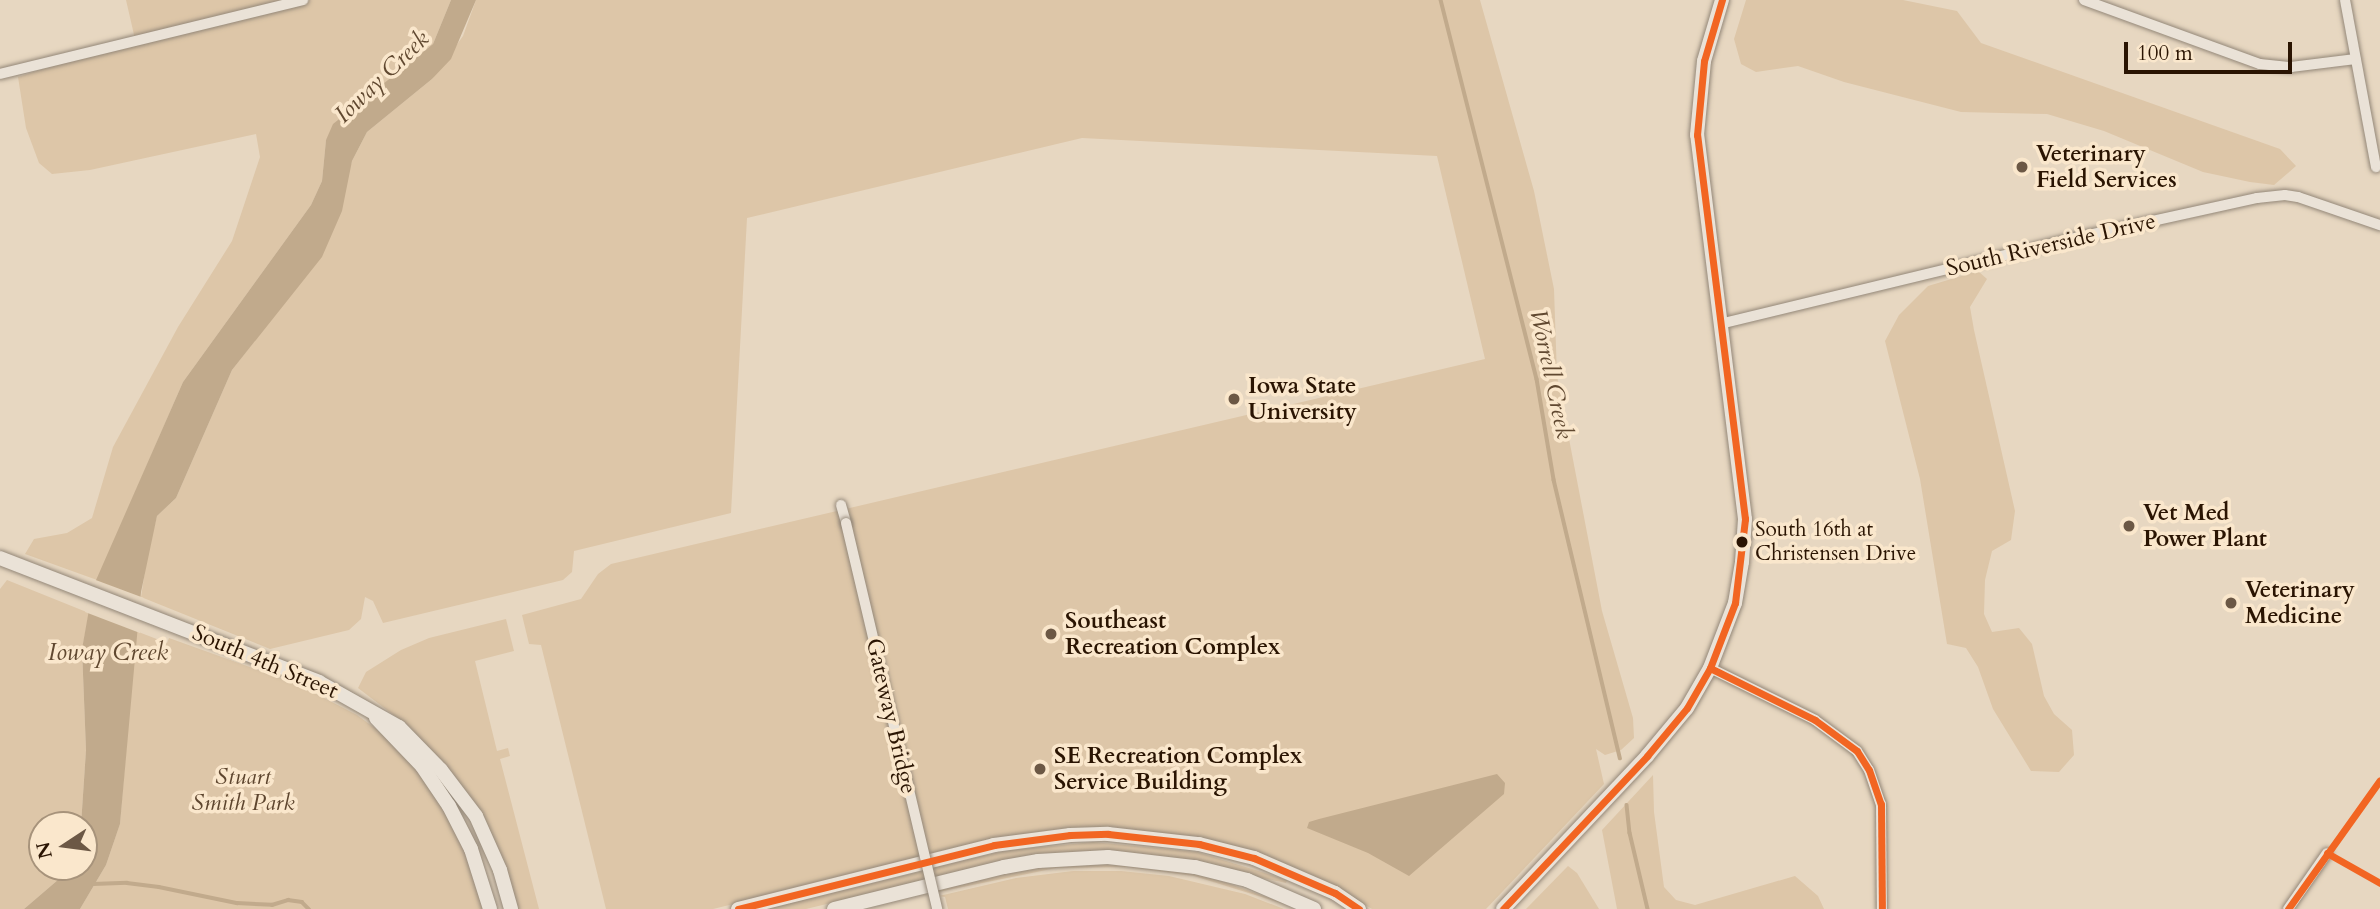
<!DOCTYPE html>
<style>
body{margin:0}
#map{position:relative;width:2380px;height:909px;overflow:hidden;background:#e7d7c1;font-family:Cardo,serif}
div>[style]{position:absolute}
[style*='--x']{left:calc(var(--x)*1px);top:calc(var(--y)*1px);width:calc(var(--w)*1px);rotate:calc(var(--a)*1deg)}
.green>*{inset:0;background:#ddc6a8}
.water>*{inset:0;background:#c1aa8c}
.pier>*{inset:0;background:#e7d7c1}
.stream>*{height:3.5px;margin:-1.75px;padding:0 1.75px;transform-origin:1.75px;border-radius:1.75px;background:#c1aa8c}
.roads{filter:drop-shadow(0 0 2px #938778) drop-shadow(0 0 2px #938778)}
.street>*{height:10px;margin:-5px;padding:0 5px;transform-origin:5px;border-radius:5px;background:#eae2d7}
.secondary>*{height:14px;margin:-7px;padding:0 7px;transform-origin:7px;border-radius:7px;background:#eae2d7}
.bridges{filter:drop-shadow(0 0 2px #938778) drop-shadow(0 0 2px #938778)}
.street-bridge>*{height:10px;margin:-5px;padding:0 5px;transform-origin:5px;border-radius:5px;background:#eae2d7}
.bus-1>*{height:7px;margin:-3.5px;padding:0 3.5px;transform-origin:3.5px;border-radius:3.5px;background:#f26522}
.dots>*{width:19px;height:19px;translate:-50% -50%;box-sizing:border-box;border:4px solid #fae7cc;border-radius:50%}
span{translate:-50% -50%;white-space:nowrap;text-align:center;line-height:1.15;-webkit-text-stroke:7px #fae7cc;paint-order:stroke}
.bus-label{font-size:21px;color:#2a1402}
.left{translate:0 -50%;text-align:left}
.poi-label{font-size:23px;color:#2a1402;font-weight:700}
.street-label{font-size:23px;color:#2a1402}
.park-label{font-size:23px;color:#5d452e;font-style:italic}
.water-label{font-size:24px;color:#604830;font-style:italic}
.north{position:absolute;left:28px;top:811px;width:70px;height:70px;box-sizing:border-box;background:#fae7cc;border:2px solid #a7937b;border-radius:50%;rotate:257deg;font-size:19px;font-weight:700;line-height:28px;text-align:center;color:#2a1402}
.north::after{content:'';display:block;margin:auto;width:24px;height:32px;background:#6c5845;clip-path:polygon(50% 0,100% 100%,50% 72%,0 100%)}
.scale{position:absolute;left:2124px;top:42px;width:168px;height:32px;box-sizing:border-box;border:4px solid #2a1402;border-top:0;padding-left:9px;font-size:21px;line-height:24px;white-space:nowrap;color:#2a1402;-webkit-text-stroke:5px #fae7cc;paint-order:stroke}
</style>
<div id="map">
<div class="green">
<div style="clip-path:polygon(126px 0,451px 0,433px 44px,367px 98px,326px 140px,322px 181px,311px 205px,183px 382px,97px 580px,25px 554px,34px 539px,67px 533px,92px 518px,113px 447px,178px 327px,232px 241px,260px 157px,256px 134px,90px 170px,52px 174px,39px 163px,26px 128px,18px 77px,135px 39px)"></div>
<div style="clip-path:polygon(476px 0,1480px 0,1534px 191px,1554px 289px,1557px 376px,1602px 611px,1633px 718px,1634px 738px,1621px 750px,1605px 755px,1596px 749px,1604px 784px,1486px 909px,1372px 909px,1337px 888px,1187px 836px,1128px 831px,1064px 830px,1006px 837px,713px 909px,606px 909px,541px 645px,529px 644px,522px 615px,581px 599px,598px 574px,611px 564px,1485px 359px,1437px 156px,1082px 138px,747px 218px,731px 513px,574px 551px,572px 572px,563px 580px,383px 623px,373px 601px,365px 597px,361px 619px,349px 630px,270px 649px,141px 597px,148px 551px,157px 516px,176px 498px,232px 370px,260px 334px,346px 182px,352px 161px,367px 132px,432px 79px,463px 36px)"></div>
<div style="clip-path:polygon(1746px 0,1903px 0,1957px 11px,1981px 43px,2280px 149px,2296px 166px,2274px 185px,2250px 182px,2203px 172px,2104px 131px,2047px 114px,1961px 112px,1844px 82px,1798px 66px,1756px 72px,1741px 64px,1734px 39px)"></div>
<div style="clip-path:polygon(1978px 271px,1987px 279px,1970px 307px,1974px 330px,2015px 511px,2011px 540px,1992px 551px,1985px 580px,1984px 614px,1992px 632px,2019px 628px,2032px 644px,2044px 696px,2054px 714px,2072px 730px,2074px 755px,2059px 772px,2031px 771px,1993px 709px,1978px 667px,1966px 648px,1947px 644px,1920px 479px,1885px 341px,1899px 315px,1928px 286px)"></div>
<div style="clip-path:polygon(7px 580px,89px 613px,82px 650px,86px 750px,81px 825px,42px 825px,42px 867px,73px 867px,24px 909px,0 909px,0 589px)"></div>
<div style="clip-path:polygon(506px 619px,514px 651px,475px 661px,497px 751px,508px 748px,510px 756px,500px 759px,539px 909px,517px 909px,448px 769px,404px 723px,358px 688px,366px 672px,401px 650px,429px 638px)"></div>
<div style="clip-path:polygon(136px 631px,167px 643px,169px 638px,297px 684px,357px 715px,376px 729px,413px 763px,442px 803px,469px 858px,485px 909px,80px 909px,106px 865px,120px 824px)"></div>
<div style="clip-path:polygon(1653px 775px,1654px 812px,1664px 887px,1676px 900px,1695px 905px,1795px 876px,1818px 896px,1824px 909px,1617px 909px,1602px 830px)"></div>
<div style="clip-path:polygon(1093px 842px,1197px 852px,1287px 880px,1286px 883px,1249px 875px,1195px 861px,1127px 853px,934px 878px,932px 868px,1004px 851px)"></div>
<div style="clip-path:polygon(1103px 864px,1175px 870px,1216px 879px,1300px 909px,1194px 876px,1127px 867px,1056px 868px,938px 892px,937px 889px,1031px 868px)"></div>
<div style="clip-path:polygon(1568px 866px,1577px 873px,1599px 909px,1526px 909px)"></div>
<div style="clip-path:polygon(923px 871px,925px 880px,806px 909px,766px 909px)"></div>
<div style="clip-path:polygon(1073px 871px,1121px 871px,1169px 876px,1245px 894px,1284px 909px,948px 909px,945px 897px,939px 896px,1016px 878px)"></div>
</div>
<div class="water">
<div style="clip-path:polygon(451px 0,476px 0,451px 59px,432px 79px,367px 132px,352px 161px,342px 211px,322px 257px,232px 370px,176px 498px,157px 516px,141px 592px,120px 824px,106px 865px,80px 909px,24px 909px,73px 867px,84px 867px,84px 825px,81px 825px,86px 750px,82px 649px,93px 587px,183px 382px,311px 205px,322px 181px,326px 140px,333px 124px,433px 44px)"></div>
<div style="clip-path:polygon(1497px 774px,1505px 783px,1504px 794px,1409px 876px,1368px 853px,1307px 828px,1309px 822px,1319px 819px)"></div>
</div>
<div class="pier">
<div style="clip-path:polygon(93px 579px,144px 598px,140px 633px,85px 612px)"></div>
</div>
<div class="stream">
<div style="--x:1441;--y:0;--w:391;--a:75.8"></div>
<div style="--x:1537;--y:379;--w:102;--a:80.4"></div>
<div style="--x:1554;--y:480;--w:286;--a:76.6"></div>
<div style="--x:1627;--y:805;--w:28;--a:84"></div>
<div style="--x:1630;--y:833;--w:78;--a:76.7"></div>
<div style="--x:93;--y:884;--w:34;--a:-2"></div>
<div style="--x:127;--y:883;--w:32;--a:7"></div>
<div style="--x:159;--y:887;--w:80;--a:11.6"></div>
<div style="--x:237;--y:903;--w:35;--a:3"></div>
<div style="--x:272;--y:905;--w:17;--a:-17"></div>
<div style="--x:288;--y:900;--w:14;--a:8"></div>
<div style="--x:302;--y:902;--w:10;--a:45"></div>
</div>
<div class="roads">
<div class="street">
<div style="--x:2084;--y:0;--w:187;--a:20"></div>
<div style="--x:2260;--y:64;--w:31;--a:6"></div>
<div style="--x:2291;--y:67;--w:65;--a:-7"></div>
<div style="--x:2345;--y:0;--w:170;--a:79.5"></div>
<div style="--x:0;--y:74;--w:312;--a:-13.7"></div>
<div style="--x:1720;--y:324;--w:356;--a:-13.6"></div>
<div style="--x:2066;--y:240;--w:196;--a:-12.4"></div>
<div style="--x:2257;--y:198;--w:28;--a:-6"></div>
<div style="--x:2285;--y:195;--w:13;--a:9"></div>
<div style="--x:2298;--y:197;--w:87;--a:18.9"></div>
<div style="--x:841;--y:505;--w:19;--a:74"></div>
<div style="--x:1710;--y:668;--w:117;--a:26.3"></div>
<div style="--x:1815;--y:720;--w:52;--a:36.4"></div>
<div style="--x:1857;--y:751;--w:22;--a:58"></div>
<div style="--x:1869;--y:770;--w:36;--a:71"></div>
<div style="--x:1881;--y:804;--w:105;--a:89.5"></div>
<div style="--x:2288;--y:909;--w:68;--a:-55.1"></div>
</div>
<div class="secondary">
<div style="--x:0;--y:558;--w:342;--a:21.2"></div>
<div style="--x:319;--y:682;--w:92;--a:29.4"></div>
<div style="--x:399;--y:727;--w:60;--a:45.7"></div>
<div style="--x:441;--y:770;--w:58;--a:52.7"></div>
<div style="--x:476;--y:816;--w:59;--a:66"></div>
<div style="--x:500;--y:870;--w:41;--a:74.2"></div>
<div style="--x:376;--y:718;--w:66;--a:46.2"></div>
<div style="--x:422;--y:766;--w:48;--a:56"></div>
<div style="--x:449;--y:806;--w:48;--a:62.9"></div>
<div style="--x:471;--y:849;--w:63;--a:72.4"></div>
<div style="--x:738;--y:909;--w:264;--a:-14"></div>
<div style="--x:994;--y:845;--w:77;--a:-7.5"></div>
<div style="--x:1070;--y:835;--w:38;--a:-2"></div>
<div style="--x:1108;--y:834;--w:92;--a:6.3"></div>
<div style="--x:1199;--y:844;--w:57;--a:14.3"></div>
<div style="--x:1254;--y:858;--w:88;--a:23.4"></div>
<div style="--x:1335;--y:893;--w:29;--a:34"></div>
<div style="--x:834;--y:909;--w:175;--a:-13.9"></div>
<div style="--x:1004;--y:867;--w:35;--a:-10"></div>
<div style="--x:1038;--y:861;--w:70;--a:-3.3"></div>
<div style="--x:1108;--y:857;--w:88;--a:6.6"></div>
<div style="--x:1195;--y:867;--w:54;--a:14"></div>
<div style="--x:1247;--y:880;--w:73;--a:23.4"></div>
<div style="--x:1503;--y:909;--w:210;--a:-46.7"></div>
<div style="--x:1647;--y:756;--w:62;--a:-50.2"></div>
<div style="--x:1687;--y:708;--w:46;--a:-60.1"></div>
<div style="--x:1710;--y:668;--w:70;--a:-69"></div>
<div style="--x:1735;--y:603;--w:42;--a:-80.3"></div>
<div style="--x:1742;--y:562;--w:43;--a:-86"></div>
<div style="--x:1745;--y:519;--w:387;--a:-97.1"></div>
<div style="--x:1697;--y:135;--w:74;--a:-84.6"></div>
<div style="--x:1704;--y:61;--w:64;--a:-73.6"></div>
</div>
</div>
<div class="bridges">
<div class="street-bridge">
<div style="--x:846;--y:523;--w:397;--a:76.7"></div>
</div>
</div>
<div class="bus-1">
<div style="--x:1710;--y:668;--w:117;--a:26.3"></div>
<div style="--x:1815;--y:720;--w:52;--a:36.4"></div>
<div style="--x:1857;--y:751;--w:22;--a:58"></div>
<div style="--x:1869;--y:770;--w:36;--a:71"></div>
<div style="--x:1881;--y:804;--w:105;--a:89.5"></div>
<div style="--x:2327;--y:853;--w:61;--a:29.5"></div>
<div style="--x:738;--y:909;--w:264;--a:-14"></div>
<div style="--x:994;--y:845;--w:77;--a:-7.5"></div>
<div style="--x:1070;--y:835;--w:38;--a:-2"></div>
<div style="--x:1108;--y:834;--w:92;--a:6.3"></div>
<div style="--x:1199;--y:844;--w:57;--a:14.3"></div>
<div style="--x:1254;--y:858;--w:88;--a:23.4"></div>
<div style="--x:1335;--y:893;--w:29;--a:34"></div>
<div style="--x:1503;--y:909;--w:210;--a:-46.7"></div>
<div style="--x:1647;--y:756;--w:62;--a:-50.2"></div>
<div style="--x:1687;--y:708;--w:46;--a:-60.1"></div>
<div style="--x:1710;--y:668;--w:70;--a:-69"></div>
<div style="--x:1735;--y:603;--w:85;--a:-83.2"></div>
<div style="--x:1745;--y:519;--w:387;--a:-97.1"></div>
<div style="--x:1697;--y:135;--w:74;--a:-84.6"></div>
<div style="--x:1704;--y:61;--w:64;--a:-73.6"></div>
<div style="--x:2288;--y:909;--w:158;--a:-54.5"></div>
</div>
<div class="dots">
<div style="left:2022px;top:167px;background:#6c5845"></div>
<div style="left:1234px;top:399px;background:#6c5845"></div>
<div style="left:2129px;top:526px;background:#6c5845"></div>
<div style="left:1742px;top:542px;background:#2a1402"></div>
<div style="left:2231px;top:603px;background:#6c5845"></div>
<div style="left:1051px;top:634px;background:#6c5845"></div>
<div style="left:1040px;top:769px;background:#6c5845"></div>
</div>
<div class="bus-label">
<span class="left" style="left:1755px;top:542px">South 16th at<br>Christensen Drive</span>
</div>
<div class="poi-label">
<span class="left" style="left:2036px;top:167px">Veterinary<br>Field Services</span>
<span class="left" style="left:1248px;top:399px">Iowa State<br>University</span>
<span class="left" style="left:2143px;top:526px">Vet Med<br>Power Plant</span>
<span class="left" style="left:2245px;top:603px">Veterinary<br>Medicine</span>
<span class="left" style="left:1065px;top:634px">Southeast<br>Recreation Complex</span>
<span class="left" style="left:1054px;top:769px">SE Recreation Complex<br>Service Building</span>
</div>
<div class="street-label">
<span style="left:2051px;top:245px;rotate:-13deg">South Riverside Drive</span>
<span style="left:265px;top:662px;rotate:23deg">South 4th Street</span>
<span style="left:891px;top:716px;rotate:77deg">Gateway Bridge</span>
</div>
<div class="park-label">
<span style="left:243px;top:790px">Stuart<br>Smith Park</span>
</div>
<div class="water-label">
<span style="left:382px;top:77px;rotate:-44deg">Ioway Creek</span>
<span style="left:1551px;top:374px;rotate:78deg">Worrell Creek</span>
<span style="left:108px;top:653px">Ioway Creek</span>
</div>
<div class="north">N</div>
<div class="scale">100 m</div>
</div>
